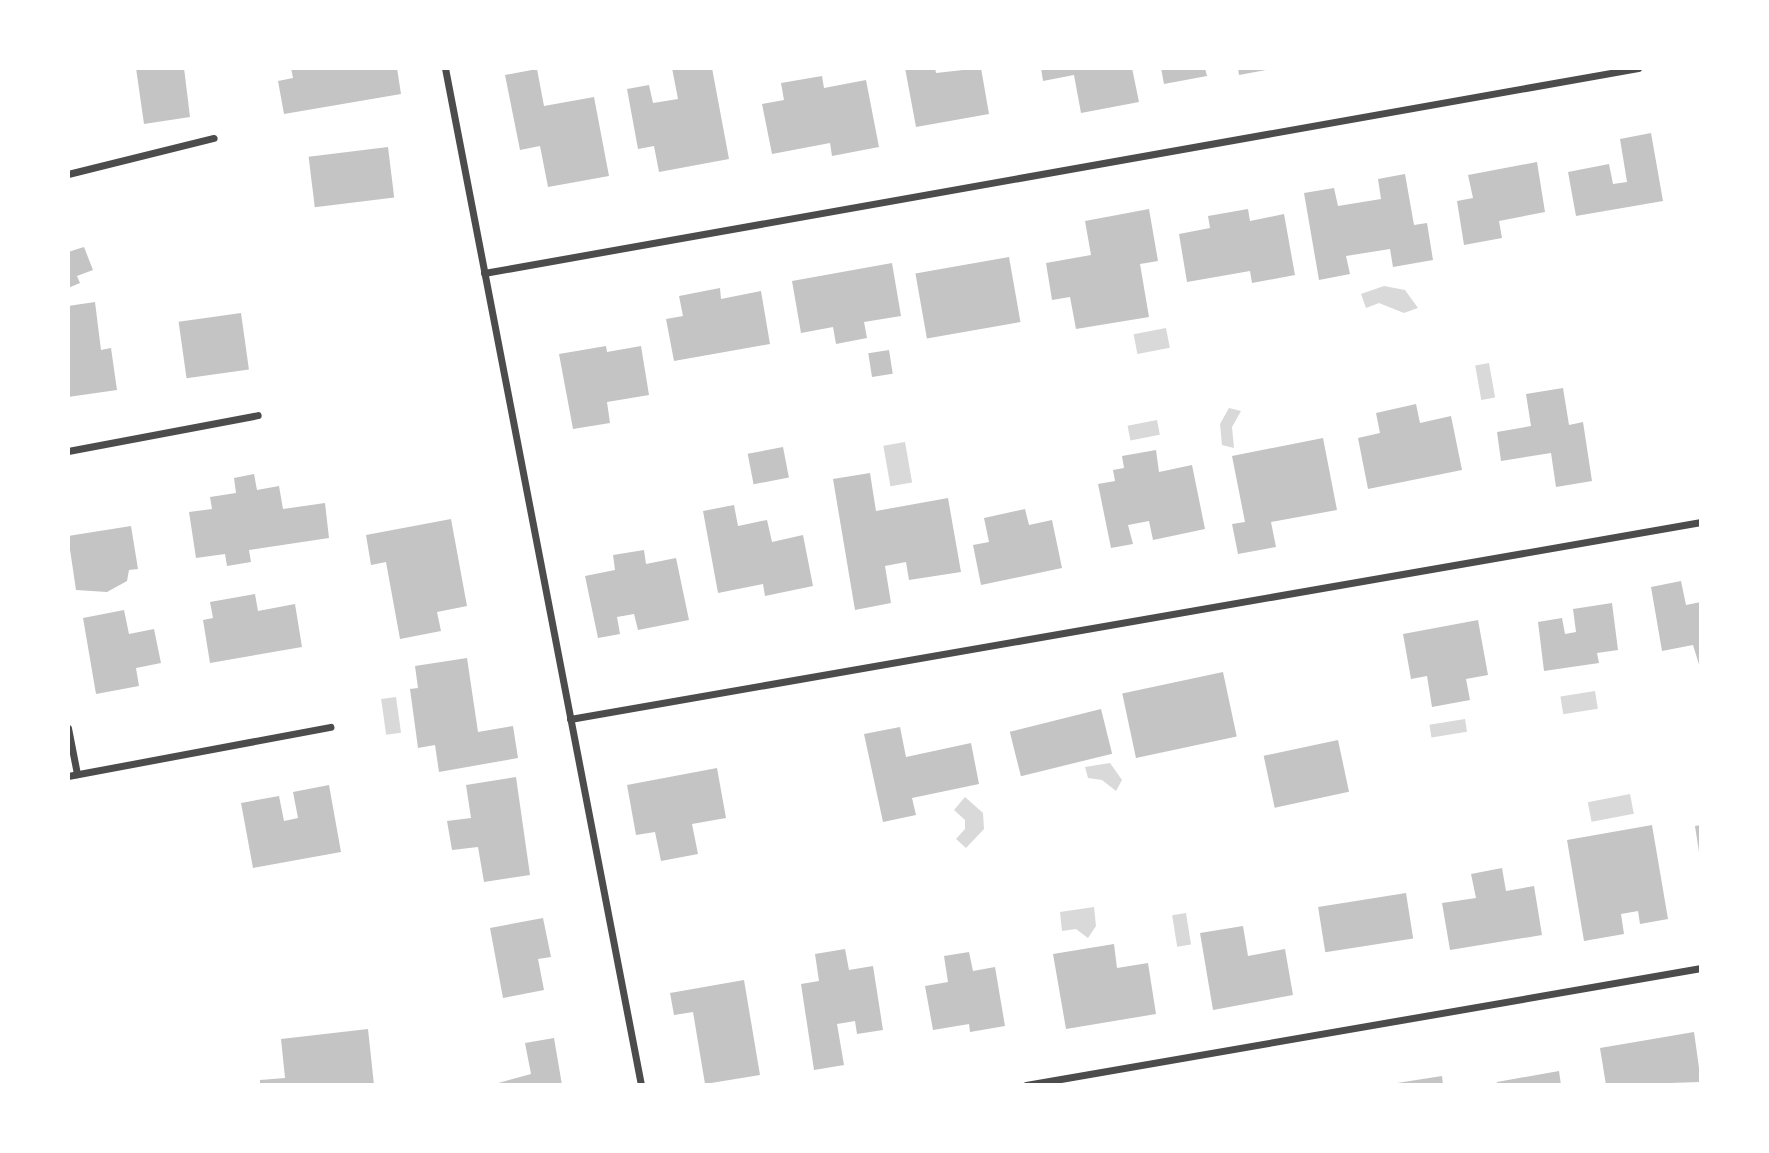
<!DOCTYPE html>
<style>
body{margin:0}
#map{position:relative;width:1769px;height:1153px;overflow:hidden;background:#fff;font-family:"Alegreya Sans",sans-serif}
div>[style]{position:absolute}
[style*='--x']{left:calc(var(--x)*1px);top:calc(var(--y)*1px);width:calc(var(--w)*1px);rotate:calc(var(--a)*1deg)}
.water>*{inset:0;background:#d9d9d9;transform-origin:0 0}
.building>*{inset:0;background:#c4c4c4;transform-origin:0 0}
.minor>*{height:7px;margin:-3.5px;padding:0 3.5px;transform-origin:3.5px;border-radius:3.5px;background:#4c4c4c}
span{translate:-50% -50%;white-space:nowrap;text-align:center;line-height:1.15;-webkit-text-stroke:5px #fff;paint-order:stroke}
.frame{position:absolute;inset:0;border:70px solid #fff;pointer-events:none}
</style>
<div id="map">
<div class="water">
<div style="clip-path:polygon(1384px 286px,1405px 290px,1418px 308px,1404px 313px,1379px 303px,1366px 308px,1361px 294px)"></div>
<div style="left:1166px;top:328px;width:20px;height:33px;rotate:79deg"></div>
<div style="left:1489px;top:363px;width:35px;height:14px;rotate:80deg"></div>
<div style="clip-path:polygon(1229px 408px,1241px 411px,1232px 427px,1234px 448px,1222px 445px,1220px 424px)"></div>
<div style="left:1157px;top:420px;width:15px;height:30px;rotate:79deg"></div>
<div style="left:905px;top:442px;width:41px;height:22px;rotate:80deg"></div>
<div style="left:1595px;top:691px;width:18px;height:35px;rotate:81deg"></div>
<div style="left:396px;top:697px;width:36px;height:15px;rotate:82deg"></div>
<div style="left:1465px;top:719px;width:13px;height:36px;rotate:81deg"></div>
<div style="clip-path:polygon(1110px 763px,1122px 780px,1116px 791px,1102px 780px,1088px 778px,1085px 767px)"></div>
<div style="left:1630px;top:794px;width:20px;height:43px;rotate:79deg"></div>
<div style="clip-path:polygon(965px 797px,983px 813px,984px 829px,966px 848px,956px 839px,965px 829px,965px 820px,954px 810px)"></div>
<div style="clip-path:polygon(1094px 907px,1096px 926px,1088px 938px,1076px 929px,1062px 931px,1060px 912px)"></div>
<div style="left:1186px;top:913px;width:32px;height:14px;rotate:81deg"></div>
</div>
<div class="building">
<div style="clip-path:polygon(136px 68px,184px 68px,190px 117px,144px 124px)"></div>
<div style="clip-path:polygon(291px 68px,397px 68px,401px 94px,284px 114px,278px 81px,293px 78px)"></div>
<div style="clip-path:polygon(672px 68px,712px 68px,729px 159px,659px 172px,654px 146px,638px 149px,627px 89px,649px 85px,653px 103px,678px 99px)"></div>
<div style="clip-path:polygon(905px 68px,935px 68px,936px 73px,981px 68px,989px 114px,916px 127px)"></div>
<div style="clip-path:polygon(1041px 68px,1132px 68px,1139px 102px,1081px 113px,1074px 75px,1043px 81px)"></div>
<div style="clip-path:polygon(1161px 68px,1205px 68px,1207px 76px,1164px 84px)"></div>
<div style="clip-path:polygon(1238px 68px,1266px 68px,1266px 70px,1239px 75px)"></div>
<div style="clip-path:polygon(537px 69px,544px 106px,594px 97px,609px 176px,548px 187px,540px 146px,520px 150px,505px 75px)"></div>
<div style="clip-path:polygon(822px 76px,824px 88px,866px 80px,879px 147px,832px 156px,830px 143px,772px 154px,762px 104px,784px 100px,781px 83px)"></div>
<div style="clip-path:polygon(1651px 133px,1663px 201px,1576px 216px,1568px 172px,1609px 164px,1613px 184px,1627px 182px,1620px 139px)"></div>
<div style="left:388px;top:147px;width:51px;height:80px;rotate:83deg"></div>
<div style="clip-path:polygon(1537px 162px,1545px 212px,1499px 221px,1502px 238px,1464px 245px,1457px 201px,1473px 198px,1468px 175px)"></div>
<div style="clip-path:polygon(1405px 174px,1414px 225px,1427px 223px,1433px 260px,1393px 267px,1390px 249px,1346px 256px,1350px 274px,1319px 280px,1304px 193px,1334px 188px,1338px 206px,1381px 199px,1378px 179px)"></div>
<div style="clip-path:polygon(1149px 209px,1158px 261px,1140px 264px,1149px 317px,1076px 329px,1070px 297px,1052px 300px,1046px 263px,1091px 255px,1085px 221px)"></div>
<div style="clip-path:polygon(1248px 209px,1250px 221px,1284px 214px,1295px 275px,1252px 283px,1250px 271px,1187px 282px,1179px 234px,1210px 228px,1208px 216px)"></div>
<div style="clip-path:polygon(84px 247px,93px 270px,77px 276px,80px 283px,68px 288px,68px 252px)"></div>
<div style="left:1009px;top:257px;width:66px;height:95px;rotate:80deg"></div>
<div style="clip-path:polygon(892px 263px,901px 316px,864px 322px,867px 338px,836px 344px,833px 327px,801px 333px,792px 281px)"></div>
<div style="clip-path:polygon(720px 288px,721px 299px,761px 291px,770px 344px,674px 361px,666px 319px,683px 316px,679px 296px)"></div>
<div style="clip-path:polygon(95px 302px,101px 350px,111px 348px,117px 390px,68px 397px,68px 306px)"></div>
<div style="left:241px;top:313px;width:57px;height:63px;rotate:82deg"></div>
<div style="clip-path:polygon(606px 346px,607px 352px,641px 346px,649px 395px,607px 402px,610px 423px,573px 429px,559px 354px)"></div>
<div style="left:889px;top:350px;width:24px;height:21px;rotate:81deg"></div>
<div style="clip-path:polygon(1563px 388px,1569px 425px,1583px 422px,1592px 481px,1556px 487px,1551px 453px,1501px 461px,1497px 432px,1531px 426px,1526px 394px)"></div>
<div style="clip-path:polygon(1416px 404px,1420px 423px,1451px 416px,1462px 470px,1368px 489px,1358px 438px,1380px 433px,1376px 413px)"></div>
<div style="clip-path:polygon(1323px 438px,1337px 510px,1271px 522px,1276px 547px,1238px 554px,1232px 524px,1245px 522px,1232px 456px)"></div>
<div style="left:783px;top:447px;width:31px;height:36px;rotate:79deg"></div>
<div style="clip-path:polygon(1156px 450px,1159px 472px,1192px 465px,1205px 529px,1153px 540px,1149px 521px,1128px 525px,1133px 544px,1111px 548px,1098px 484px,1115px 481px,1113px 470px,1124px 468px,1122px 456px)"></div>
<div style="clip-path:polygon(870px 473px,876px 511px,948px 498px,961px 572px,909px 580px,906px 562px,885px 566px,891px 603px,855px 610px,833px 479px)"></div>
<div style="clip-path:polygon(254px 474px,257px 490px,279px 486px,283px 509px,325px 503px,329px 538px,249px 550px,251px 562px,227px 566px,225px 554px,196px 558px,189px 512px,212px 509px,210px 497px,236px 493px,234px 478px)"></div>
<div style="clip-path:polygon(734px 505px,738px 526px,767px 520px,772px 542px,803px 535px,813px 586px,765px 596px,763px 584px,718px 593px,703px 511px)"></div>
<div style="clip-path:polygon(1025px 509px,1029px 525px,1052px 520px,1062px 568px,981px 585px,973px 545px,989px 542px,984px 518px)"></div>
<div style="clip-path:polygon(451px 519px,467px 606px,437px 612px,441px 631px,400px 639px,386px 562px,371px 565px,366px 535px)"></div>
<div style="clip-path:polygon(131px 526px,138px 569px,129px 570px,127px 581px,107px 592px,76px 590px,68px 536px)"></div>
<div style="clip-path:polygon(644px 550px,646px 564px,676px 558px,689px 620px,638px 630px,634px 614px,617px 617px,620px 634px,598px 638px,585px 576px,615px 570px,613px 555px)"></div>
<div style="clip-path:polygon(1681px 581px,1686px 605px,1701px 602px,1701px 671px,1693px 645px,1662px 651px,1651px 587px)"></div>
<div style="clip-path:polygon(255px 594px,258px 611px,295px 604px,302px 647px,210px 663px,203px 620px,213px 618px,210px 602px)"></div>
<div style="clip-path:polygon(1612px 603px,1618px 650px,1597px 653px,1599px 663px,1544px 671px,1538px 622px,1562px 618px,1565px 634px,1576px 632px,1573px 609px)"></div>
<div style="clip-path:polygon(124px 610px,129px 634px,154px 629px,161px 663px,136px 668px,139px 686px,96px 694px,83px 618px)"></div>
<div style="clip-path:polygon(1478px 620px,1488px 675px,1466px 679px,1470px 700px,1432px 707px,1427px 676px,1411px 679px,1403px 634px)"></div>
<div style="clip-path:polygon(467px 658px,478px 732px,513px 726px,518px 758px,439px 772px,435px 745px,418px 748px,410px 689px,418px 688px,415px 666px)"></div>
<div style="left:1223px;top:672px;width:66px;height:103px;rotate:78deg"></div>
<div style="left:1101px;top:709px;width:46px;height:94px;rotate:76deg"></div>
<div style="clip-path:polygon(900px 727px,906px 757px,971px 743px,979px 784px,912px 798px,916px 815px,883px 822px,864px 734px)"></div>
<div style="left:1338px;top:740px;width:53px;height:76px;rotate:78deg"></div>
<div style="clip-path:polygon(717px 768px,726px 818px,692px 824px,698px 854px,661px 861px,655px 832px,636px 835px,627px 785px)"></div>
<div style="clip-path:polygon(516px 777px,530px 875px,484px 882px,478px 847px,452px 850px,447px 821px,471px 818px,466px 785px)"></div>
<div style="clip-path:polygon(329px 785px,341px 852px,253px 868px,241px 803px,279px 796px,284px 821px,298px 818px,293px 792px)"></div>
<div style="clip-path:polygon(1652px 825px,1668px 919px,1640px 924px,1638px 911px,1621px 914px,1624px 934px,1584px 941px,1567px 840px)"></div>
<div style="clip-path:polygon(1701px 825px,1701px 852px,1699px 852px,1695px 826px)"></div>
<div style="clip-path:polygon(1502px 868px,1506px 891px,1534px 886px,1542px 935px,1450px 950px,1442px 903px,1476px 898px,1471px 874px)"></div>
<div style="left:1406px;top:893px;width:46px;height:89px;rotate:81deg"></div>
<div style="clip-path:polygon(543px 918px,551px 957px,538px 959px,544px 990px,503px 998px,490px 928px)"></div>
<div style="clip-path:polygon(1243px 926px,1248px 956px,1285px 949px,1293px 995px,1213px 1010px,1200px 933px)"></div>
<div style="clip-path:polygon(1114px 944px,1117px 968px,1148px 963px,1156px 1014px,1066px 1029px,1053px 954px)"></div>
<div style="clip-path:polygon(845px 949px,849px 970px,873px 966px,883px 1030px,857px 1034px,855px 1021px,837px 1024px,844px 1065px,814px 1070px,801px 984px,819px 981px,815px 954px)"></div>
<div style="clip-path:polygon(969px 952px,973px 971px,995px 967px,1005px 1026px,970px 1032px,969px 1024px,933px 1030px,925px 986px,948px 982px,944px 956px)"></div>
<div style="clip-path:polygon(744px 980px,760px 1075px,705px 1084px,693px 1012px,674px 1015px,670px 993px)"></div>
<div style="clip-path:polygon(368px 1029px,374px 1085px,260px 1085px,260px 1080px,285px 1078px,281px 1039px)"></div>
<div style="clip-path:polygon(1694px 1032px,1701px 1082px,1606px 1085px,1600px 1048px)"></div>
<div style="clip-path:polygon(554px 1038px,562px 1085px,491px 1085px,531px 1074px,525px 1043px)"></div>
<div style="clip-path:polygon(1559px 1071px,1561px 1085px,1497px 1085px,1497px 1082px)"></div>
<div style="clip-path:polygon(1442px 1076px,1443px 1085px,1397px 1085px,1397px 1083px)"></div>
</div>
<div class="minor">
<div style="--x:445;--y:68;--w:1036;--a:79.09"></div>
<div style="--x:68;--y:174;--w:150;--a:-13.9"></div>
<div style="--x:484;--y:273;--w:1172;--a:-10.07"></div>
<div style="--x:68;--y:451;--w:193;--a:-10.7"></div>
<div style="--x:570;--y:719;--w:1148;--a:-9.88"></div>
<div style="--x:68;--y:728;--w:47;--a:78.9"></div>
<div style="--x:68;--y:776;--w:267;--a:-10.6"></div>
<div style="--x:1026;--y:1085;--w:685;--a:-9.83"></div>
</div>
<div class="frame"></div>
</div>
